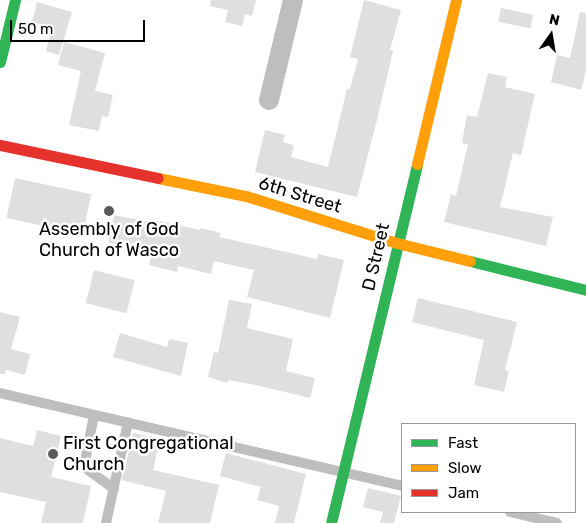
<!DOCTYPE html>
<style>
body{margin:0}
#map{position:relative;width:586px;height:523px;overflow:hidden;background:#fff;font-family:Rubik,sans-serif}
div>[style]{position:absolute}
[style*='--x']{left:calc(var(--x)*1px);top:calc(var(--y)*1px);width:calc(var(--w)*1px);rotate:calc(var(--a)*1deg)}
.building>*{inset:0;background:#dfdfdf;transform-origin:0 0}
.lane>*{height:10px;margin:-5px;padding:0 5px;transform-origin:5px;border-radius:5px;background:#bebebe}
.street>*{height:20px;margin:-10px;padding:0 10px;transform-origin:10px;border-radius:10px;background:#bebebe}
.fast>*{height:11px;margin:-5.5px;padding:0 5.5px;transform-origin:5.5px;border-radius:5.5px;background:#30b455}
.slow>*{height:11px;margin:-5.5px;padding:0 5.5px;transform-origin:5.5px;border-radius:5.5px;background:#ff9f0a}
.jam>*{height:11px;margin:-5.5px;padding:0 5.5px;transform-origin:5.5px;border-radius:5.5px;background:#e5322d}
.dots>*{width:14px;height:14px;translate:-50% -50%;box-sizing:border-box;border:2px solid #fff;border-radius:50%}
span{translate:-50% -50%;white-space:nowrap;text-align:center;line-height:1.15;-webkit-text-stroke:5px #fff;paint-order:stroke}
.street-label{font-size:18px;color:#000}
.poi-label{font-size:18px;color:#000}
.left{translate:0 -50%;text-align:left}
.legend{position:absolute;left:401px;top:423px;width:175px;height:90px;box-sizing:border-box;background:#fff;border:1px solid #999;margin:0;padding:6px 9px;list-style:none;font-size:15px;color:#000}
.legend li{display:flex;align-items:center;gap:10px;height:25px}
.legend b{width:25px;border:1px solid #999}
.north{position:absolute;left:526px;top:10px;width:50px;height:50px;-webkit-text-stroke:4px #fff;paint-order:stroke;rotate:13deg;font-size:14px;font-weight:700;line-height:20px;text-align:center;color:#000}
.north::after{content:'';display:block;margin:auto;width:18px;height:22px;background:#000;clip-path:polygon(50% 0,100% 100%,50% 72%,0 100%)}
.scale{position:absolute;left:10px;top:20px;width:135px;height:22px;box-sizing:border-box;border:2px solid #000;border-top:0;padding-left:6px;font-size:15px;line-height:18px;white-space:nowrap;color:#000;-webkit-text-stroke:4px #fff;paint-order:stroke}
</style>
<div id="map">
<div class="building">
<div style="clip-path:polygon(211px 0,256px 0,252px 16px,245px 14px,242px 26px,225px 22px,228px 10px,210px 6px)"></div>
<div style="clip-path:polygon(364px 0,401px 10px,390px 50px,393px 51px,377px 120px,357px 197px,255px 172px,265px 130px,285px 135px,283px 142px,294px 145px,291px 157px,328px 167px,347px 89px,350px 89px,358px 59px,350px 57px)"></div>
<div style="clip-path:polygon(37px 2px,72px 12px,59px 55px,46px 51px,52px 28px,32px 22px)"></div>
<div style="left:501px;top:8px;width:33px;height:14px;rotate:12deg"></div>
<div style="clip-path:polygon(580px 12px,586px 13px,586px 70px,581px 90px,551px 82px,557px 55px,570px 58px)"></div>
<div style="clip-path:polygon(64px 42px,105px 53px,95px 91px,113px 95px,108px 117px,102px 116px,99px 131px,69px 125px,81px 71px,58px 65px)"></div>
<div style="clip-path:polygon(488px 73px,507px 77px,505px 87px,535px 94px,521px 155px,513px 153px,500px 207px,553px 217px,546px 246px,444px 222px,451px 194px,456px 196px,468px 144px,462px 143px,467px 115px,477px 117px)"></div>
<div style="left:15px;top:178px;width:78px;height:41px;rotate:12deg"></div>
<div style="clip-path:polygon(114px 215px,159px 224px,160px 221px,200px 230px,201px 228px,221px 233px,219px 237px,317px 259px,318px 254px,344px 260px,330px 318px,247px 297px,254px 270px,214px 261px,211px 274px,178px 266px,177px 272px,149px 265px,152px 253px,108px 243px)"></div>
<div style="left:94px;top:270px;width:42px;height:34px;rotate:14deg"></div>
<div style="clip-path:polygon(418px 298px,517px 322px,505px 370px,509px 371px,504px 392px,474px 385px,484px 340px,412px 322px)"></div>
<div style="clip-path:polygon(229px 300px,252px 304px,247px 328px,293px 339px,286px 371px,315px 378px,310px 398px,256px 385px,228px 380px,227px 383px,208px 377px,214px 352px,218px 353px)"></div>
<div style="clip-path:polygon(0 312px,20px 317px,11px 349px,30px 354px,25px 375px,6px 370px,5px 374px,0 374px)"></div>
<div style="clip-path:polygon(120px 333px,167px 347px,169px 339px,188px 343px,181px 376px,113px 357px)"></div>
<div style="clip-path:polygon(37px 430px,61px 436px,51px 477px,91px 486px,83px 523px,41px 523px,46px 502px,0 492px,0 438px,33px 446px)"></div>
<div style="clip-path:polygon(133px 433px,160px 439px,153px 470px,219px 485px,210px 523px,158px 523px,166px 491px,122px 480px)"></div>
<div style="clip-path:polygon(226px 453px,306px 474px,294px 523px,275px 523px,279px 506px,257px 500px,261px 487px,220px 476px)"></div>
<div style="clip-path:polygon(368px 488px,401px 496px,394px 523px,380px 523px,383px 512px,363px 507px)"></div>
</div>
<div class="lane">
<div style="--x:0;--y:393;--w:413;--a:13"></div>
<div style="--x:94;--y:415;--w:53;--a:100.9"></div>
<div style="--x:84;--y:467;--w:37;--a:36"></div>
<div style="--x:510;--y:512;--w:48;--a:13.2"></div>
<div style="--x:106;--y:523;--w:103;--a:-77.7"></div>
</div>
<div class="street">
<div style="--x:269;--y:100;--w:103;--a:-76.5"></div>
</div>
<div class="fast">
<div style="--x:0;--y:62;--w:64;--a:-76.4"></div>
<div style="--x:470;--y:261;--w:120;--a:14"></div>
<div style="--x:331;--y:523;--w:369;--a:-76.5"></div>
</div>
<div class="slow">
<div style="--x:417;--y:164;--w:169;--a:-76.6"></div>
<div style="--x:158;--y:178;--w:90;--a:11.6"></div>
<div style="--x:246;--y:196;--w:158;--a:17.3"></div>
<div style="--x:397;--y:243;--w:75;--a:13.9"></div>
</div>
<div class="jam">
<div style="--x:0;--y:145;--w:161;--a:11.8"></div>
</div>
<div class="dots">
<div style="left:109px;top:211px;background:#595959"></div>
<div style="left:53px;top:454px;background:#595959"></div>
</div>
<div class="street-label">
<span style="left:300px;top:195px;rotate:17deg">6th Street</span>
<span style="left:376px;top:257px;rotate:-77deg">D Street</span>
</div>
<div class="poi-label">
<span style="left:109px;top:240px">Assembly of God<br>Church of Wasco</span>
<span class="left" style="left:63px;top:454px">First Congregational<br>Church</span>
</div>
<ul class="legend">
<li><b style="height:6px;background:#30b455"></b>Fast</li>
<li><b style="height:6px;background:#ff9f0a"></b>Slow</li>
<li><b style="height:6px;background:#e5322d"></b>Jam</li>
</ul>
<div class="north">N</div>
<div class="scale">50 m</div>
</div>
